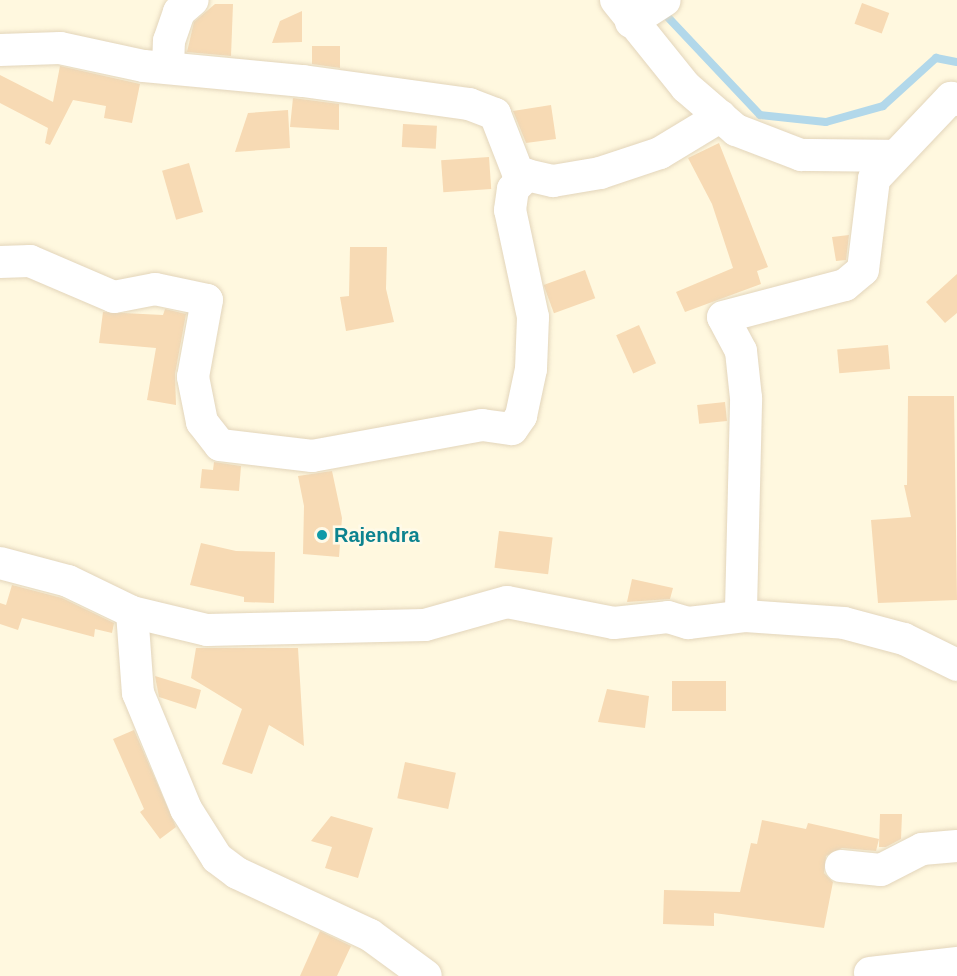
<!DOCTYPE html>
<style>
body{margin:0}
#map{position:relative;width:957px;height:976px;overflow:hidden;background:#fff8df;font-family:Arial,sans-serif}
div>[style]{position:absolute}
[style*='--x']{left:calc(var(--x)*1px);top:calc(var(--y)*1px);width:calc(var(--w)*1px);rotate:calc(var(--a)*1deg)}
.stream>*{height:8px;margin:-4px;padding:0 4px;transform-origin:4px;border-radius:4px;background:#b2d8ea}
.building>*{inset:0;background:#f7dab4;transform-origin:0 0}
.roads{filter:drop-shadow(0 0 2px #e3d5bb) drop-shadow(0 0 2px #e3d5bb)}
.minor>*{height:32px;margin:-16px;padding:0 16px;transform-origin:16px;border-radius:16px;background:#fff}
.dots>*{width:16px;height:16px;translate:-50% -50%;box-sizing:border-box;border:3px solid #fffae8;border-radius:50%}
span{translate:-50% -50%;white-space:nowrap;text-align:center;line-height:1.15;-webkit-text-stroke:5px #fffae8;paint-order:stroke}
.culture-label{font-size:20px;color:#0d838f;font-weight:700}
.left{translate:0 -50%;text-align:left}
</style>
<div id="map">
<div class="stream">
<div style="--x:662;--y:11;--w:143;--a:46.7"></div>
<div style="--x:760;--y:115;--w:66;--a:6.1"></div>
<div style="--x:826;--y:122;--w:59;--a:-15.7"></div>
<div style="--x:883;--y:106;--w:72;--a:-42.2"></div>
<div style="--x:936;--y:58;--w:21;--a:11"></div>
</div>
<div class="building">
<div style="left:862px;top:3px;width:29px;height:22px;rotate:20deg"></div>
<div style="clip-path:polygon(215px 4px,233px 4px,231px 56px,187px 52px,194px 22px)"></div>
<div style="clip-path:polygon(302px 11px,302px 42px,272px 43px,280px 21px)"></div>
<div style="clip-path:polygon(312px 46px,340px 46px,340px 68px,312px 64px)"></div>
<div style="clip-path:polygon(60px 66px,140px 84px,132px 123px,104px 118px,106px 106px,73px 100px,50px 145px,45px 143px,48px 128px,0 103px,0 75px,53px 102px)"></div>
<div style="clip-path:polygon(293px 98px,339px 104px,339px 130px,290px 127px)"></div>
<div style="clip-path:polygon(551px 105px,556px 139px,526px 143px,513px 111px)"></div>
<div style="clip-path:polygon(288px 110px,290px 148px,235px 152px,248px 113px)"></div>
<div style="left:403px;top:124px;width:34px;height:23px;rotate:3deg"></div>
<div style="clip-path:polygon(719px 143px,768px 267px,757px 271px,761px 284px,685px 312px,676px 292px,733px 268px,712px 204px,688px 158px)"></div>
<div style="left:489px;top:157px;width:32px;height:48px;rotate:86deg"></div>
<div style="left:189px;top:163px;width:51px;height:28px;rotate:74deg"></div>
<div style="clip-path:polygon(849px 235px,846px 260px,836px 261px,832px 237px)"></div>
<div style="clip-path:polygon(350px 247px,387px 247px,386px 289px,394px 322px,346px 331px,340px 297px,349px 296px)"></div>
<div style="left:585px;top:270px;width:30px;height:44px;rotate:70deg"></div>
<div style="clip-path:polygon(957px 274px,957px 313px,945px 323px,926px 302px)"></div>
<div style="clip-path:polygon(165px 309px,186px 314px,175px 374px,176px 405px,147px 400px,156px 348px,99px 343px,103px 312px,163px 315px)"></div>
<div style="left:639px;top:325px;width:42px;height:25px;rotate:66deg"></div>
<div style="left:888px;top:345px;width:24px;height:51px;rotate:85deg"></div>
<div style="clip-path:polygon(908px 396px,954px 396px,957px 600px,878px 603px,871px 520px,911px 517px,904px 485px,907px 485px)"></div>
<div style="left:725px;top:402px;width:19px;height:28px;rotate:84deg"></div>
<div style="clip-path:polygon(214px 462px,241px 466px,239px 491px,200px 488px,202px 469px,213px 470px)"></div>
<div style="clip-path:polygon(332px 471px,342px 518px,339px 557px,303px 554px,304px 506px,298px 476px)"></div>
<div style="left:499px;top:531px;width:54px;height:37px;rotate:7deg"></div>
<div style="clip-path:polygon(201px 543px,236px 551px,275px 552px,274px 603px,244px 602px,244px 597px,190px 585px)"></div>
<div style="clip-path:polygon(632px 579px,673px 588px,670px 599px,627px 602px)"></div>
<div style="clip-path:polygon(12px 585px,62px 598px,114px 623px,112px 633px,95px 629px,94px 637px,22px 618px,18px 630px,0 624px,0 603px,6px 605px)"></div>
<div style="clip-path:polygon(196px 648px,298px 648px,304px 746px,269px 725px,252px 774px,222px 764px,242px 709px,191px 678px)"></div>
<div style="clip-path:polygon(155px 676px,201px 690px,196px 709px,159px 697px)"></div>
<div style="left:672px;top:681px;width:54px;height:30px"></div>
<div style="clip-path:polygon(607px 689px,649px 696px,645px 728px,598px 722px)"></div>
<div style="clip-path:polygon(134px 730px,176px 827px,160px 839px,140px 812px,144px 809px,113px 739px)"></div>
<div style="left:405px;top:762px;width:52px;height:37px;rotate:12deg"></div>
<div style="clip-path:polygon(880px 814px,902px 814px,901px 839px,886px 847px,879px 847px)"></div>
<div style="clip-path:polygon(331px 816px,373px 828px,358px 878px,325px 868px,332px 847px,311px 841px)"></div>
<div style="clip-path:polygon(762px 820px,806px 829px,808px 823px,879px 839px,876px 851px,842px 848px,826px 856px,824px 873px,833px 882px,824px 928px,714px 913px,714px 926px,663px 924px,664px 890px,740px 892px,751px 843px,757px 844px)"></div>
<div style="clip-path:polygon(320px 931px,351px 946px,337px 976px,300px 976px)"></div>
</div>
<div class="roads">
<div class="minor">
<div style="--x:616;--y:0;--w:112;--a:51.2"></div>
<div style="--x:686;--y:87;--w:66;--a:40.7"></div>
<div style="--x:736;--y:130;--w:70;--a:21"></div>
<div style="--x:801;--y:155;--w:91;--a:0.6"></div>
<div style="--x:631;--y:22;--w:40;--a:-32.9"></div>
<div style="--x:0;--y:50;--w:60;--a:-1.9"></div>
<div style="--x:60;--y:48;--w:86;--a:12.1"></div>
<div style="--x:144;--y:66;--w:160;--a:5.4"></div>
<div style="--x:303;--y:81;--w:168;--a:7.9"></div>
<div style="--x:469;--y:104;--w:28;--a:21"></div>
<div style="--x:495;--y:114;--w:63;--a:68.7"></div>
<div style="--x:518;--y:173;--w:36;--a:13"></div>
<div style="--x:553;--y:181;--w:48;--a:-9.7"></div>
<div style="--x:600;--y:173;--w:63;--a:-18.4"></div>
<div style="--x:660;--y:153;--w:71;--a:-31.2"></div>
<div style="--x:168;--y:68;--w:27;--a:-88"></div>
<div style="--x:169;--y:41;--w:31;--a:-71"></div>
<div style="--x:179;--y:12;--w:18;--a:-41"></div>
<div style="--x:0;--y:262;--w:30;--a:-2"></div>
<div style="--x:30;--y:261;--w:91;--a:23.2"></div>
<div style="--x:114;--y:297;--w:42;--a:-11"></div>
<div style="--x:155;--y:289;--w:53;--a:11.9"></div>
<div style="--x:207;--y:300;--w:78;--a:100.3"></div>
<div style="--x:193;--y:377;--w:46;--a:78.7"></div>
<div style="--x:202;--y:422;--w:29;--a:52"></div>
<div style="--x:220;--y:445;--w:93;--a:6.8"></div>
<div style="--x:312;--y:456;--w:173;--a:-10.3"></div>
<div style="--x:482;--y:425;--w:30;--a:8"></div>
<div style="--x:512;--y:429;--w:16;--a:-55"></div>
<div style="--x:521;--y:416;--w:48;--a:-78"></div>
<div style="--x:531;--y:369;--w:52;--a:-87.8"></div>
<div style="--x:533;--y:317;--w:109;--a:-102.1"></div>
<div style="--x:510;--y:210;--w:21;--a:-82"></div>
<div style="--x:513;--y:189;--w:20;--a:-45"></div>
<div style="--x:0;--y:563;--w:70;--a:14.8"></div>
<div style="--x:68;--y:581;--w:71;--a:25.8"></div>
<div style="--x:132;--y:612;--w:77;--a:13.5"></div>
<div style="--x:207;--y:630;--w:218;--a:-1.3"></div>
<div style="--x:425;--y:625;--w:85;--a:-15.7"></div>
<div style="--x:507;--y:602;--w:109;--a:11.1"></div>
<div style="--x:614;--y:623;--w:54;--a:-6.3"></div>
<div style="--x:668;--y:617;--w:21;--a:17"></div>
<div style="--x:688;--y:623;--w:57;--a:-7"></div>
<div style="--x:745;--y:616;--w:99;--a:4"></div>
<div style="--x:844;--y:623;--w:62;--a:14.9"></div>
<div style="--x:904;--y:639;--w:59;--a:26.1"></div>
<div style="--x:132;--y:612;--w:81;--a:85.8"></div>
<div style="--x:138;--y:693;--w:126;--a:67.5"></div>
<div style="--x:186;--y:809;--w:58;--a:57.7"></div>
<div style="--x:217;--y:858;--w:25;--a:37"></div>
<div style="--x:237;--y:873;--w:147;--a:25"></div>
<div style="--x:370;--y:935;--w:69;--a:36.2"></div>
<div style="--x:745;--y:616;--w:8;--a:-120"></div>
<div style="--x:741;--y:609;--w:211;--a:-88.6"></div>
<div style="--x:746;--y:398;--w:47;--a:-96.1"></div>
<div style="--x:741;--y:351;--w:38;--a:-118"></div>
<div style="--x:723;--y:317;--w:126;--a:-14.7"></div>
<div style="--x:845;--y:285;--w:23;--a:-40"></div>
<div style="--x:863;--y:270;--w:92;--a:-83.1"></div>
<div style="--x:874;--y:179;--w:112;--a:-46.5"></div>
<div style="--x:951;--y:98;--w:6;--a:18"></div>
<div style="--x:841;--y:866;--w:40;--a:5.7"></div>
<div style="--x:881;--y:870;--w:46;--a:-27.1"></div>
<div style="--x:922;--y:849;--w:35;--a:-5"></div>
<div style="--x:870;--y:973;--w:88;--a:-6.6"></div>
</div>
</div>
<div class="dots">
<div style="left:322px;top:535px;background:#0f9aa8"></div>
</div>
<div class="culture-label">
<span class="left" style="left:334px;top:535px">Rajendra</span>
</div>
</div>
